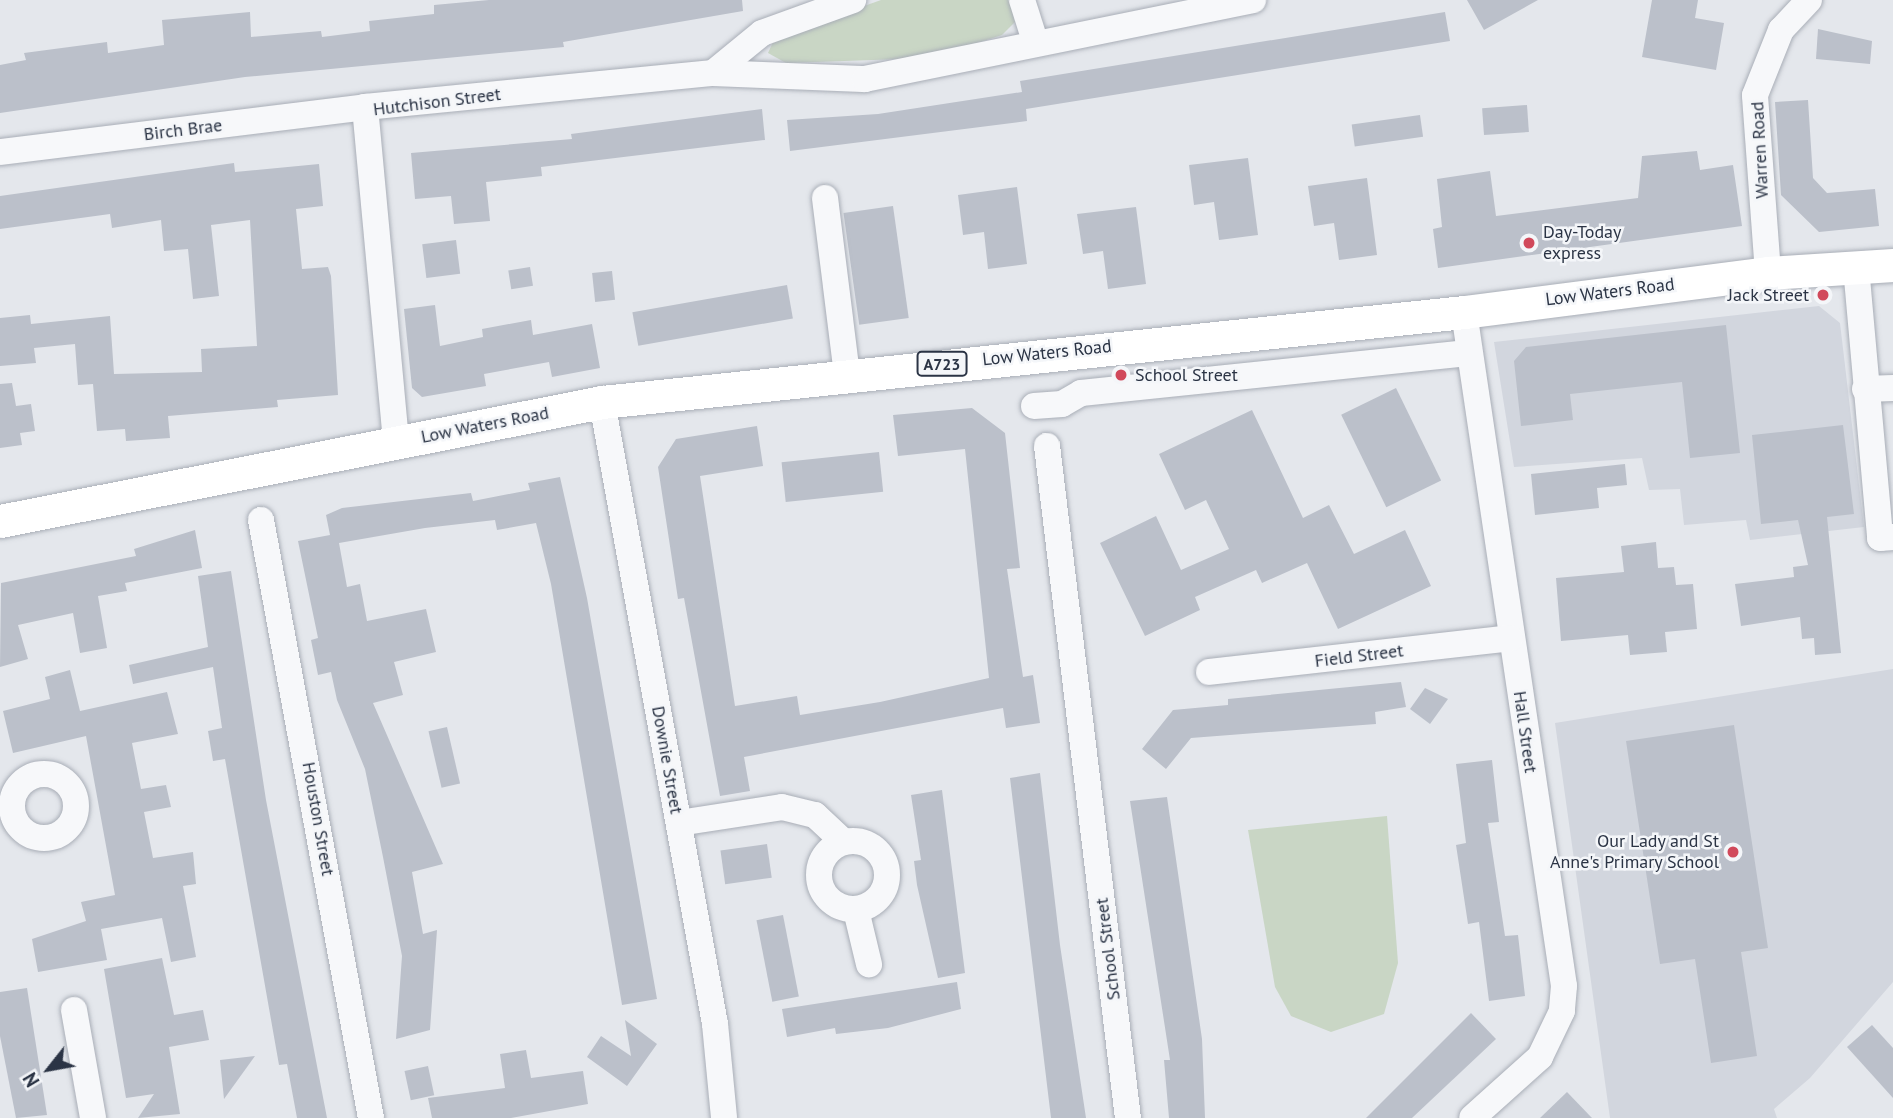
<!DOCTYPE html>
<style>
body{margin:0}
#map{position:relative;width:1893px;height:1118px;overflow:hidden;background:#e4e7ec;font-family:"PT Sans",sans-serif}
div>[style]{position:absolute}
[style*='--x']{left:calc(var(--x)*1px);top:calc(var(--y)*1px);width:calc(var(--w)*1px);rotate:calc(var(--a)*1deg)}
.built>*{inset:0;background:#d2d6de}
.green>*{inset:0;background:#c9d6c5}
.building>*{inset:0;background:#bbc0ca;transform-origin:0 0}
.roads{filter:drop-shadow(0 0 2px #a9aeb7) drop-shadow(0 0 2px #a9aeb7)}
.minor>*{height:26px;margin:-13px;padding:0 13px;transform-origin:13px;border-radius:13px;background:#f7f8fa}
.minor>.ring{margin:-13px;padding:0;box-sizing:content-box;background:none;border:26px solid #f7f8fa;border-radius:50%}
.major>*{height:33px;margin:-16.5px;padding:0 16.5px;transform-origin:16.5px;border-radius:16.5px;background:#fff}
.dots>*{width:19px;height:19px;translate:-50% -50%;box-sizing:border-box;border:4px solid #f4f6f9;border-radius:50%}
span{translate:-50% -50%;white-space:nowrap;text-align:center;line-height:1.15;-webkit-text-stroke:5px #f4f6f9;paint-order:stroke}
.shield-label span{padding:2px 5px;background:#f4f6f9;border:2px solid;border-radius:5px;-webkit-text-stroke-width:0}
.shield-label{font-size:16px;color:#2b3445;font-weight:700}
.street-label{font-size:18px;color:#2b3445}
.poi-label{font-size:18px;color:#2b3445}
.left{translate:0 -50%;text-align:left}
.right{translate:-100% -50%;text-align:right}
.north{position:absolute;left:14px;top:1034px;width:70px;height:70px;-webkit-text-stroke:5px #f4f6f9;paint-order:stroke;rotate:239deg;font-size:19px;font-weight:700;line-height:28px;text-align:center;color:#2b3445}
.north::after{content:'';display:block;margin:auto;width:24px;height:32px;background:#2b3445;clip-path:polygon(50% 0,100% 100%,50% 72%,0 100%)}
</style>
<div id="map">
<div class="built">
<div style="clip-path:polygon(1819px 306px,1840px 323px,1864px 527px,1750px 540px,1746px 520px,1684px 525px,1680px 489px,1649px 490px,1642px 458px,1514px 467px,1494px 342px)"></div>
<div style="clip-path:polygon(1893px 669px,1893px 982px,1810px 1078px,1774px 1109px,1777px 1118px,1610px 1118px,1555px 723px)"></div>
</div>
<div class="green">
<div style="clip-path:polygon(881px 0,1010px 0,1015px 22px,1002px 35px,931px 58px,786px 63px,768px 53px,775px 38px)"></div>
<div style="clip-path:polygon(1387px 816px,1398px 963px,1384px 1014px,1331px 1032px,1291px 1016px,1275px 987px,1248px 830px)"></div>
</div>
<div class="building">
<div style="clip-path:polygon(489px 0,742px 0,743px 11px,563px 42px,564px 47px,245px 77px,0 113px,0 65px,26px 60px,24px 53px,107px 42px,108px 53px,164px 45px,162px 20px,250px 12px,251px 37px,321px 31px,322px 37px,370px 31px,369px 21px,434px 14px,434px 5px)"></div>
<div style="clip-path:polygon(1467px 0,1538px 0,1484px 30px)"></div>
<div style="clip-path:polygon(1652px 0,1698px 0,1695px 18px,1724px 23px,1716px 70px,1642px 57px)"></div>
<div style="clip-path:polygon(1445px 12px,1450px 41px,1026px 109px,1027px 121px,790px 151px,787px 120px,878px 114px,1022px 92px,1020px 81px)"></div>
<div style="clip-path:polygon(1818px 29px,1872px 41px,1870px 64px,1816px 59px)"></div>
<div style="clip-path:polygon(1808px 100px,1813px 178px,1827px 193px,1875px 189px,1879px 226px,1819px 232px,1781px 195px,1775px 102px)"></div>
<div style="left:1527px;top:105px;width:27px;height:45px;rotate:86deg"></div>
<div style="clip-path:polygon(762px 109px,765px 140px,541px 167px,542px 176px,486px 182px,490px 221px,454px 224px,451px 196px,415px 199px,411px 153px,572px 139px,571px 134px)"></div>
<div style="left:1420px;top:115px;width:22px;height:69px;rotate:82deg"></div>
<div style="clip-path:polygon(1697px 151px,1700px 170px,1733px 165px,1742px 226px,1438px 268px,1433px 229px,1442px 227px,1437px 179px,1490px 171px,1496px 216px,1638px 198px,1642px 156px)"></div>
<div style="clip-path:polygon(1248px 158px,1258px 235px,1219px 240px,1214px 202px,1194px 205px,1189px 165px)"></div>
<div style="clip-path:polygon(234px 163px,235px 172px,319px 164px,323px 206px,296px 209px,302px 269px,328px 267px,331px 276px,338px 395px,277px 400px,278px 407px,168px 416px,170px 438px,126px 441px,125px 429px,97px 431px,93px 384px,78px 385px,75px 344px,34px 348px,36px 363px,0 366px,0 318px,30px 315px,31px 324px,110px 316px,114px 374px,202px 372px,201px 349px,257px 346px,250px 220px,211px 225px,219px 296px,193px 299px,188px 249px,164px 251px,161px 220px,112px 228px,110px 214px,0 229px,0 196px)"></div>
<div style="clip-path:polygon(1367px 178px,1377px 255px,1339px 260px,1334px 223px,1314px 226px,1308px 186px)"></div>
<div style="clip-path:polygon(1017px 187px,1027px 264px,988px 269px,984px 232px,963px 235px,958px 195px)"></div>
<div style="left:893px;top:206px;width:113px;height:50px;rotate:82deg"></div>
<div style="clip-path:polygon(1136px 207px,1146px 284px,1108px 289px,1103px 251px,1083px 254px,1077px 214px)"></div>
<div style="left:456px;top:240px;width:34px;height:34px;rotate:83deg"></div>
<div style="left:530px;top:267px;width:19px;height:22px;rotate:81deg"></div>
<div style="left:612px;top:271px;width:29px;height:20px;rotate:84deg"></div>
<div style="left:787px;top:285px;width:34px;height:157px;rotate:80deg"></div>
<div style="clip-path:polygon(435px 305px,440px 346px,483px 337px,482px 329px,531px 320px,533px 335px,592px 324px,600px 368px,552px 377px,549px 362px,484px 374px,486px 386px,422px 397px,412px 388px,404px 309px)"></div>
<div style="clip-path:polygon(1726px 325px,1740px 453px,1690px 458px,1682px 382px,1570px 394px,1573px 420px,1521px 426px,1514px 361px,1526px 347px)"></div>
<div style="clip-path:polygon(12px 383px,16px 406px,31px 404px,35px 431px,20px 433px,22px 445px,0 448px,0 384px)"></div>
<div style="left:1396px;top:388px;width:103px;height:61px;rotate:64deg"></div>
<div style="clip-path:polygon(972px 408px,1005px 433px,1020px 568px,1007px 569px,1023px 677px,1033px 675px,1040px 723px,1006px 728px,1003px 708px,744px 757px,750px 791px,720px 796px,684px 598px,678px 599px,658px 467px,676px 439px,757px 426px,763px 466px,700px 476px,735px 706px,797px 696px,800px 715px,880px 702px,989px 678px,965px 449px,898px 456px,893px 415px)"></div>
<div style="clip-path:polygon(1252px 410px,1303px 518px,1329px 505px,1354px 554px,1405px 530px,1431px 586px,1338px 629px,1307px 563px,1262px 583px,1256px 570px,1195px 597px,1200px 610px,1145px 636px,1100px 543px,1156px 516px,1181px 570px,1229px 549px,1206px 500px,1185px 510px,1159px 454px)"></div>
<div style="clip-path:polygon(1843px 425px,1854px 514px,1827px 517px,1841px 653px,1815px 655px,1814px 638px,1802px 639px,1800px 617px,1741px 626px,1735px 584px,1794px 577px,1793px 567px,1808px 565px,1798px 520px,1761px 524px,1752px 435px)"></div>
<div style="left:879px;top:452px;width:40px;height:98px;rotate:84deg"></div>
<div style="clip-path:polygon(1625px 464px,1627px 485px,1597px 488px,1599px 508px,1535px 515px,1531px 474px)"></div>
<div style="clip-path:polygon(560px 477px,587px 598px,657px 999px,622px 1005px,551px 584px,536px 523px,497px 530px,495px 520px,425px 528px,339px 543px,347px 587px,360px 584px,367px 621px,426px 609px,436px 652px,394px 662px,403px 695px,373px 703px,443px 864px,412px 872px,423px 934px,437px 930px,430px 1030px,396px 1039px,402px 956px,383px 857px,365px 769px,337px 700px,331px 672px,318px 675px,311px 640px,318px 638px,298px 541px,330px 535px,326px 515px,342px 508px,471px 493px,473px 501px,530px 490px,528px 483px)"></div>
<div style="clip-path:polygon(195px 530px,202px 568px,125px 583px,127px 591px,98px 596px,107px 648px,80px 653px,73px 613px,18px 625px,28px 659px,0 667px,1px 583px,136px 556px,134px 549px)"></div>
<div style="clip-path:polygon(1656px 542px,1658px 568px,1674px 567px,1676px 585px,1693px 584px,1697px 629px,1665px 632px,1667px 652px,1630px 655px,1628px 635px,1561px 641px,1556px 578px,1624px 572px,1621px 546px)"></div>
<div style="clip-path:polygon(231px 571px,266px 800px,327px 1118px,297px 1118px,287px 1064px,279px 1065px,225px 759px,213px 761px,208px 731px,222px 728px,213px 667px,133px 684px,129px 665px,208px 647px,198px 576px)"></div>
<div style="clip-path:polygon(70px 670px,80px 711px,167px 692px,178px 734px,132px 743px,141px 789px,166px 785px,171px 807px,144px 812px,153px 858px,193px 852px,196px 884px,183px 886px,196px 957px,171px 962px,162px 918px,101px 929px,107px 960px,38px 972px,32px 939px,86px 921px,81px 902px,115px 895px,86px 736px,13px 753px,3px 711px,50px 699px,45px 677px)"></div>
<div style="clip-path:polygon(1401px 682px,1406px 707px,1375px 712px,1376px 724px,1191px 738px,1166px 769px,1142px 749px,1173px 710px,1228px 705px,1228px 699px)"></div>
<div style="clip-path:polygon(1425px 688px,1448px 699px,1430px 724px,1410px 709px)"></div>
<div style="clip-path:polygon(1734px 725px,1768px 948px,1741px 952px,1757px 1056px,1711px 1063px,1695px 959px,1660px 964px,1626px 741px)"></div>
<div style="left:447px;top:727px;width:58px;height:19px;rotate:77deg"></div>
<div style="clip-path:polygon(1492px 760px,1499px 822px,1488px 823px,1505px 936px,1518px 935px,1525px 996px,1489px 1001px,1479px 922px,1468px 924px,1456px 845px,1466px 843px,1456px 764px)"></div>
<div style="clip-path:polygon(1040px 773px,1060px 945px,1086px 1118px,1051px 1118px,1010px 778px)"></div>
<div style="clip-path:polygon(942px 790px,965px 973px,938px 978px,917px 885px,914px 861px,921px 860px,911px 795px)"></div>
<div style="clip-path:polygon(1167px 797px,1202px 1039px,1205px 1118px,1169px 1118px,1164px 1060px,1170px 1060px,1130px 801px)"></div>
<div style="left:767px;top:844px;width:34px;height:47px;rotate:82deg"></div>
<div style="left:783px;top:915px;width:83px;height:27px;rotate:79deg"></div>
<div style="clip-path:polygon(162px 958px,174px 1015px,203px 1010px,209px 1040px,169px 1047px,180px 1114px,138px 1118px,154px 1094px,126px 1098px,104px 969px)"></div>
<div style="clip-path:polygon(957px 982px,961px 1009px,888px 1028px,836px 1034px,835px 1028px,787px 1037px,782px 1009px)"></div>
<div style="clip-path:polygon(27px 988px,47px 1115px,16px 1118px,0 1036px,0 992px)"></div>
<div style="clip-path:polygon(1471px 1013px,1496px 1039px,1412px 1118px,1366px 1118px)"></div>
<div style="clip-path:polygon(625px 1020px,657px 1044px,627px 1086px,587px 1057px,601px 1036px,631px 1056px)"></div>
<div style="clip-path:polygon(1872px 1025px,1893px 1048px,1893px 1098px,1847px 1047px)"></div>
<div style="clip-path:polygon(526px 1050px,531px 1078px,583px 1071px,588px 1104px,511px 1118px,432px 1118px,428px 1098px,505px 1088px,500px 1054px)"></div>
<div style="clip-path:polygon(255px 1056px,224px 1099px,220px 1060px)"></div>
<div style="left:428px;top:1066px;width:30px;height:24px;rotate:78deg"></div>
<div style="clip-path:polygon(1567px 1092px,1592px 1118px,1540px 1118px)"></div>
</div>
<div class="roads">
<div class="minor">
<div style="--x:1022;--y:0;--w:43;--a:72.4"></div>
<div style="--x:713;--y:73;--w:63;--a:-39.2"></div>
<div style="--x:762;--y:33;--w:97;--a:-19.9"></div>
<div style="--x:365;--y:107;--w:335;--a:84.7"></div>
<div style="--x:0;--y:152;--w:368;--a:-7"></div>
<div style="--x:365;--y:107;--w:350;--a:-5.6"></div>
<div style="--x:713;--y:73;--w:152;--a:2.3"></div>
<div style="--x:865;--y:79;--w:396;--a:-11.5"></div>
<div style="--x:825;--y:198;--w:178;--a:82.9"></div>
<div style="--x:1856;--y:267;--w:272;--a:84.9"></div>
<div style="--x:1880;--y:538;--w:13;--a:-4"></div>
<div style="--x:1768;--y:273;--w:178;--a:-94.2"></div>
<div style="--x:1755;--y:95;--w:70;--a:-68.2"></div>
<div style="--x:1781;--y:30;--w:41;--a:-47"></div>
<div style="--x:1464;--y:312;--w:681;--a:81.56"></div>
<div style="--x:1564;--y:986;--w:25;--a:95"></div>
<div style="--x:1562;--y:1011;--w:51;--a:115.6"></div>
<div style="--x:1540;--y:1057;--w:91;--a:138.1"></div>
<div style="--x:1865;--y:389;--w:28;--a:-2"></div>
<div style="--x:602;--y:402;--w:632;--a:79.7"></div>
<div style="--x:715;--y:1024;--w:94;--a:84.5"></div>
<div style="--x:1034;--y:406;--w:28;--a:-4"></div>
<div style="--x:1062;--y:404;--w:22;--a:-30"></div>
<div style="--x:1081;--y:393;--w:389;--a:-5.9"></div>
<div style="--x:1047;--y:446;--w:677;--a:83.13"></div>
<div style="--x:261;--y:520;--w:608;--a:79.58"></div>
<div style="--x:1209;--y:672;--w:303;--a:-6.4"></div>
<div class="ring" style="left:12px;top:774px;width:38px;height:38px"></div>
<div style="--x:679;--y:823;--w:104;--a:-8.8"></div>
<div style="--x:782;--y:807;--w:34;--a:14"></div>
<div style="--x:815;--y:815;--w:38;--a:43"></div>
<div class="ring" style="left:819px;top:841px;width:42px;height:42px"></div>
<div style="--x:856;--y:910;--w:56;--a:76.5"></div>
<div style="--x:74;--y:1010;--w:110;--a:80"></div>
</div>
<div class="major">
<div style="--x:0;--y:521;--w:614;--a:-11.18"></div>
<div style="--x:602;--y:402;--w:867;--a:-5.96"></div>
<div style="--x:1464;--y:312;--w:306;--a:-7.3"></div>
<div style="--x:1768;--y:273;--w:125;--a:-3.7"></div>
</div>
</div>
<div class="dots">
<div style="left:1529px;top:243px;background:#d1495b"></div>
<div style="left:1823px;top:295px;background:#d1495b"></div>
<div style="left:1121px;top:375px;background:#d1495b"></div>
<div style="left:1733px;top:852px;background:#d1495b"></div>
</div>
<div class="shield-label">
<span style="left:942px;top:364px">A723</span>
</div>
<div class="street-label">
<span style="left:437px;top:102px;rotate:-7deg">Hutchison Street</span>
<span style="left:183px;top:130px;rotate:-7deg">Birch Brae</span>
<span style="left:1760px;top:150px;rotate:-93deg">Warren Road</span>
<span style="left:1610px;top:292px;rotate:-7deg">Low Waters Road</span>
<span style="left:1047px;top:353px;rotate:-6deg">Low Waters Road</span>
<span style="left:485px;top:425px;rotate:-11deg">Low Waters Road</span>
<span style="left:1359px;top:656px;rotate:-7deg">Field Street</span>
<span style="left:1525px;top:732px;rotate:82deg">Hall Street</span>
<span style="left:667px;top:760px;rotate:80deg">Downie Street</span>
<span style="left:318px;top:819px;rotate:80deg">Houston Street</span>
<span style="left:1108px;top:949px;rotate:-97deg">School Street</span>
</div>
<div class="poi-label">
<span class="left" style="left:1543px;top:243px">Day-Today<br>express</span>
<span class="right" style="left:1809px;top:295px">Jack Street</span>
<span class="left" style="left:1135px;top:375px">School Street</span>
<span class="right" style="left:1719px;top:852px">Our Lady and St<br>Anne's Primary School</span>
</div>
<div class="north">N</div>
</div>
